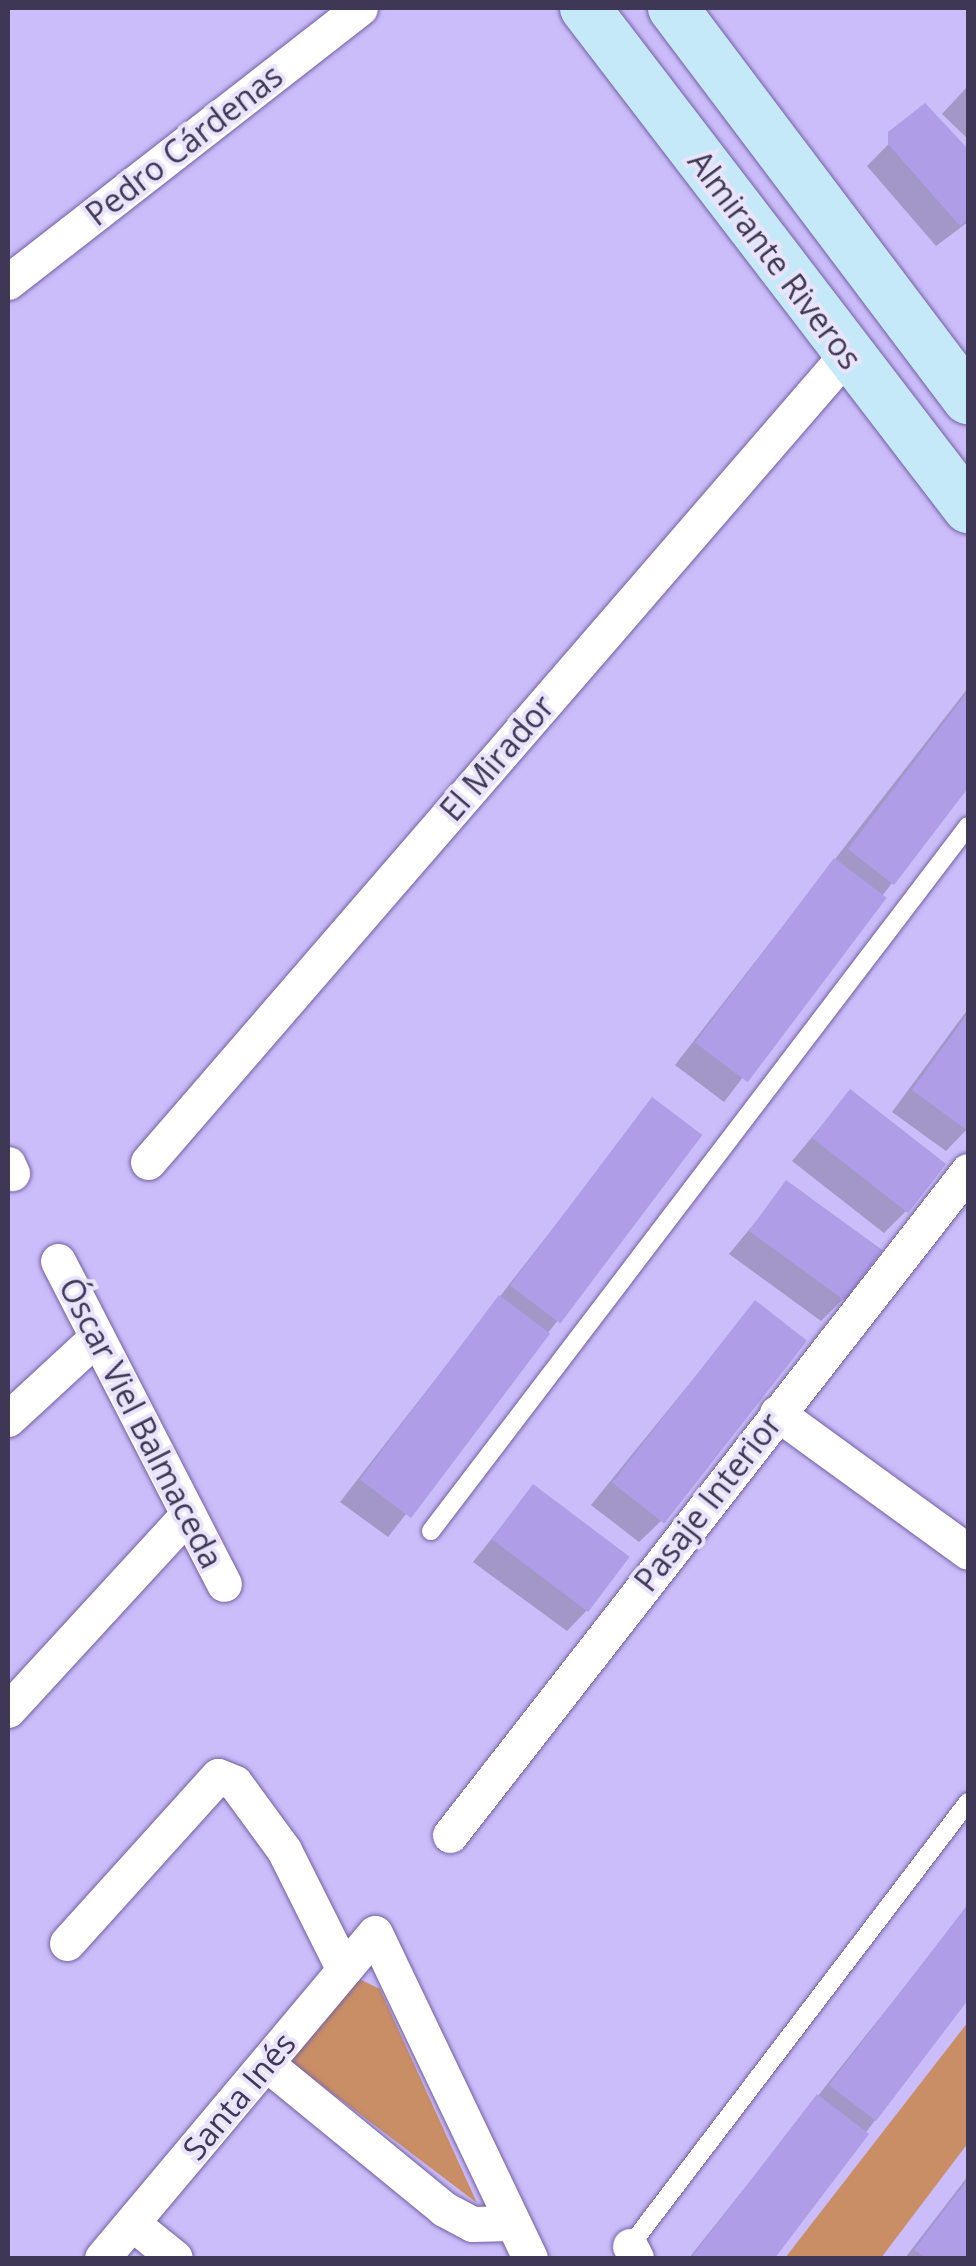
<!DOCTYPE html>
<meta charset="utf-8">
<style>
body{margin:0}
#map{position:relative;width:976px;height:2266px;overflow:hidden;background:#cbbdf9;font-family:"Open Sans",sans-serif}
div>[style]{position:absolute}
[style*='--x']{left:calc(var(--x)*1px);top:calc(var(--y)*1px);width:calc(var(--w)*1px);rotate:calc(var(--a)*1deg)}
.green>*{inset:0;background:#ca8e66}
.shadow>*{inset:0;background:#0003}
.building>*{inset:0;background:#af9de7;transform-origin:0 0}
.roads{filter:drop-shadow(0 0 2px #7360a5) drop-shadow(0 0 2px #7360a5)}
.service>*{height:18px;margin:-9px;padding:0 9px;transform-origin:9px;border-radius:9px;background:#fff}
.minor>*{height:35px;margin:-17.5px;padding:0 17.5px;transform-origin:17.5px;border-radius:17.5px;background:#fff}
.secondary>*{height:50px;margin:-25px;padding:0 25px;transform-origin:25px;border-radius:25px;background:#c6e9fa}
span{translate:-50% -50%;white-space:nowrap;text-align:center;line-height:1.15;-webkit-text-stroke:8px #e9e4fc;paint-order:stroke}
.street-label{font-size:32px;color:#3e3755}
.frame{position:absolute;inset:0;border:10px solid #3e3755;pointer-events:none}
</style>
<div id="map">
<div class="green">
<div style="clip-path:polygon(353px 1976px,380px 1989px,477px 2203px,286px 2058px)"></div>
<div style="clip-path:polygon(968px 2022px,968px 2143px,881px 2258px,785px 2258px)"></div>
</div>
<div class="shadow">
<div style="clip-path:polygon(968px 86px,968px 139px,942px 114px)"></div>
<div style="clip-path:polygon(926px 106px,968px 157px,968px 222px,936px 246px,867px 166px)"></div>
<div style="clip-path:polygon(968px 688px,968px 784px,724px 1102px,675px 1065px)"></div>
<div style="clip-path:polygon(968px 1009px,968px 1128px,946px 1151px,892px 1112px)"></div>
<div style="clip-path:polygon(850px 1092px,906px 1211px,884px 1233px,792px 1161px)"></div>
<div style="clip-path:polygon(652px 1101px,558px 1320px,388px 1537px,340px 1502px)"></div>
<div style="clip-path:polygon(787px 1184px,842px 1300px,821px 1321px,729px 1254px)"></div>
<div style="clip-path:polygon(755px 1303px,661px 1521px,639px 1542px,591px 1505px)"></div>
<div style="clip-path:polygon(533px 1487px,588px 1609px,567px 1631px,473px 1562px)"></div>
<div style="clip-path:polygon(968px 1907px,968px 1996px,772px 2258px,689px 2258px)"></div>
<div style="clip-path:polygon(968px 2176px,968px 2258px,905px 2258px)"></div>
</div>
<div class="building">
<div style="clip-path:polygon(925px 103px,968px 149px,968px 219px,960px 226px,888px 144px,888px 132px)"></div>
<div style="clip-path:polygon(968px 691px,968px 788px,894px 885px,848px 849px)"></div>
<div style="left:834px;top:858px;width:66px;height:231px;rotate:37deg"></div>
<div style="clip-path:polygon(968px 1013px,968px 1131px,912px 1090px)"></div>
<div style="left:850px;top:1089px;width:122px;height:62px;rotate:38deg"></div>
<div style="left:652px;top:1097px;width:63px;height:236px;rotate:37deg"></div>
<div style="left:786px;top:1180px;width:119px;height:63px;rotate:36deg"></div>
<div style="left:499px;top:1295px;width:64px;height:231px;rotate:37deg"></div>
<div style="left:755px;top:1300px;width:66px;height:232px;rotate:38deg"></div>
<div style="left:533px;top:1484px;width:121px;height:69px;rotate:37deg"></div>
<div style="clip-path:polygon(968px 1904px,968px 2000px,876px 2121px,829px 2085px)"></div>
<div style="clip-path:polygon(817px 2094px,869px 2134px,775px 2258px,691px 2258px)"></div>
<div style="clip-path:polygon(968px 2179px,968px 2258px,926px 2258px,914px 2250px)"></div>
</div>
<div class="roads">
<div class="service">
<div style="--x:431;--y:1531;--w:886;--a:-52.7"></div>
<div style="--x:630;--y:2246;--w:558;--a:-52.72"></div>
</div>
<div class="minor">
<div style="--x:8;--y:282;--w:446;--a:-37.9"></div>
<div style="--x:148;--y:1162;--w:1067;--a:-49.14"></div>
<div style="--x:8;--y:1164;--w:10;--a:66"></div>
<div style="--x:58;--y:1261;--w:363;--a:62.8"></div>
<div style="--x:777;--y:1413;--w:236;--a:36"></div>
<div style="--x:8;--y:1419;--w:121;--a:-42.7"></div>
<div style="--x:8;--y:1710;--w:266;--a:-47.4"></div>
<div style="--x:450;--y:1835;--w:842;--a:-52.04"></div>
<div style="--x:67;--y:1943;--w:225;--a:-47.9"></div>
<div style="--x:218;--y:1776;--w:18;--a:22"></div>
<div style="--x:235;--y:1783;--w:83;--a:53.8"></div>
<div style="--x:284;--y:1850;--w:134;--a:63.4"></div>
<div style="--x:267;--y:2064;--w:229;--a:39.3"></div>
<div style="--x:444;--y:2209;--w:32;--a:28"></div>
<div style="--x:472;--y:2224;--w:41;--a:-1.4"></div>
<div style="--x:132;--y:2223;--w:55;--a:39.1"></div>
<div style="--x:630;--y:2246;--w:13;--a:63"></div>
<div style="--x:102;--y:2258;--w:424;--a:-50"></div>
<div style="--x:375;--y:1933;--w:360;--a:64.5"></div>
</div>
<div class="secondary">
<div style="--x:585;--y:8;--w:630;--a:52.55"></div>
<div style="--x:673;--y:8;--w:490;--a:53"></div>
</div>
</div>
<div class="street-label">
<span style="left:184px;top:145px;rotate:-38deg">Pedro Cárdenas</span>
<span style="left:775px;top:260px;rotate:53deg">Almirante Riveros</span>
<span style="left:497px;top:758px;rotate:-49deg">El Mirador</span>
<span style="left:141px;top:1423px;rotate:63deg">Óscar Viel Balmaceda</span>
<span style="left:708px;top:1502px;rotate:-52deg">Pasaje Interior</span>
<span style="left:239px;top:2096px;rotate:-50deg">Santa Inés</span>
</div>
<div class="frame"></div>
</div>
